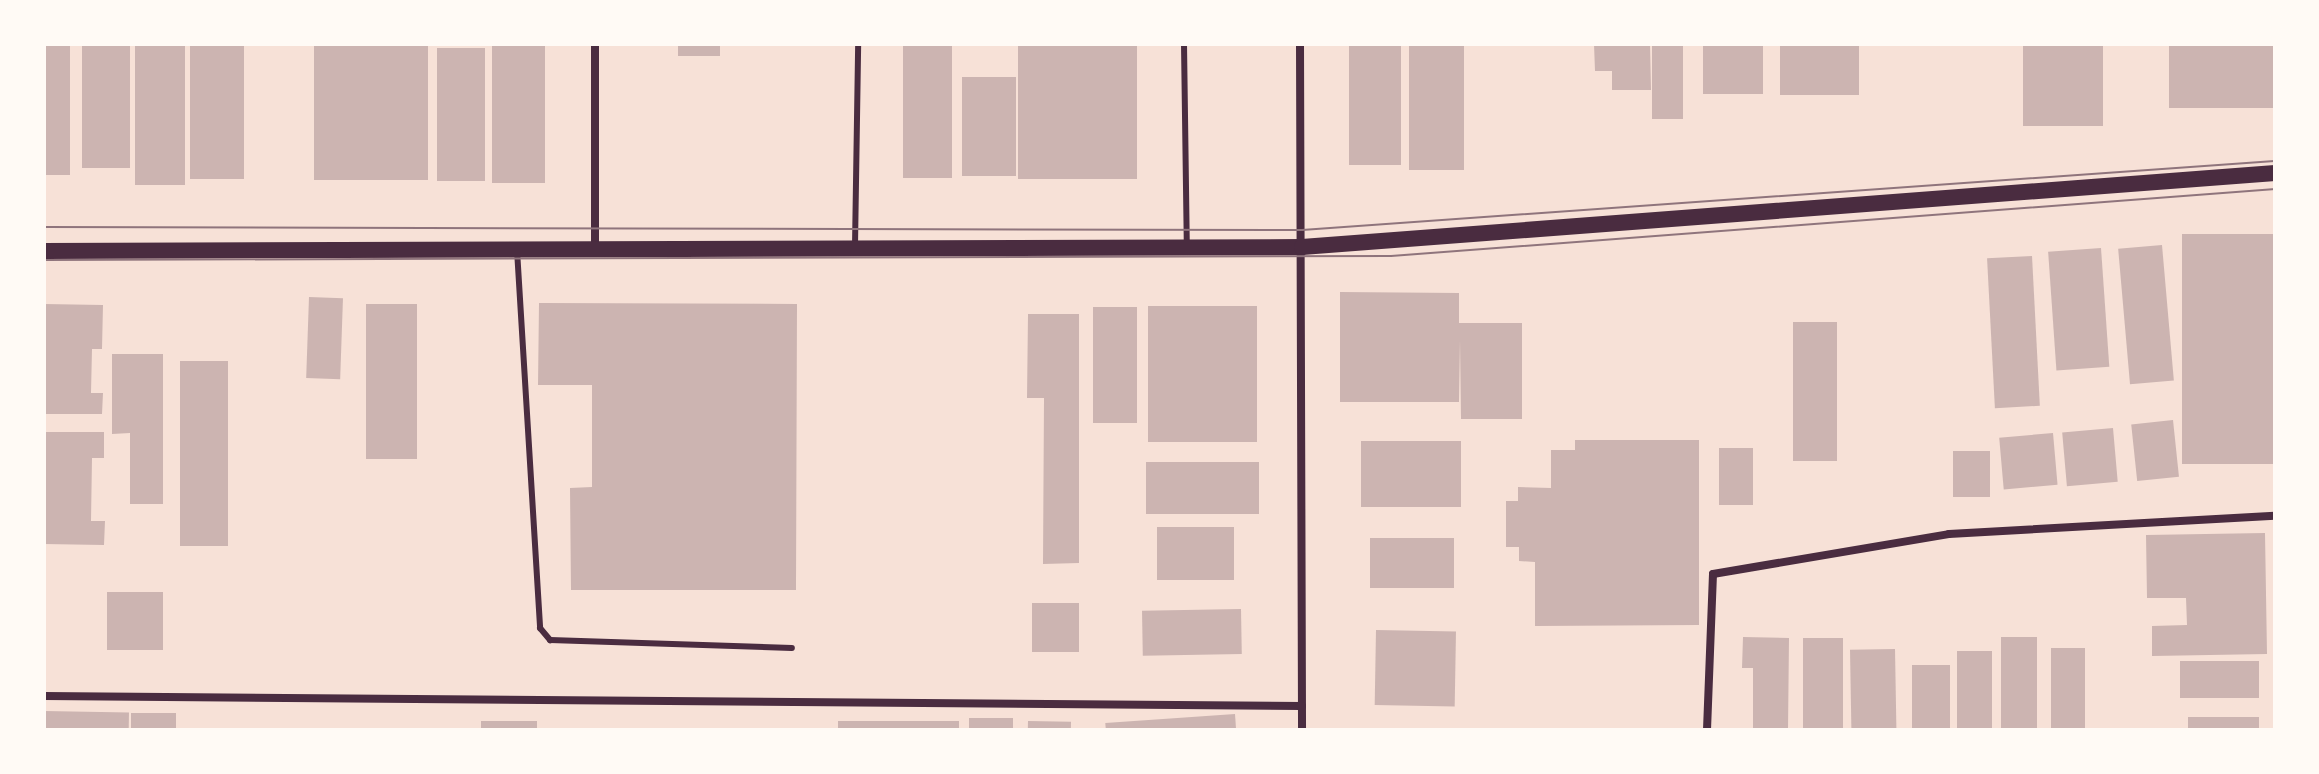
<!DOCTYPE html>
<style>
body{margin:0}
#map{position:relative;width:2319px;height:774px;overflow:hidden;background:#f7e1d7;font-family:Karla,sans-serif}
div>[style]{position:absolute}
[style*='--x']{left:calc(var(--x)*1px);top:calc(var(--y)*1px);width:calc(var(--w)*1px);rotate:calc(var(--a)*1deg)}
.building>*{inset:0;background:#ccb4b1;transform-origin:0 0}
.service>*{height:6px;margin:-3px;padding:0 3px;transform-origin:3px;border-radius:3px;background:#4a2c40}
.minor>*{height:8px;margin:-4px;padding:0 4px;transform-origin:4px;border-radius:4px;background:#4a2c40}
.secondary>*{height:16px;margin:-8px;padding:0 8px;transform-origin:8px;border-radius:8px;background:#4a2c40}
.tram>*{height:2px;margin:-1px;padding:0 1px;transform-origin:1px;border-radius:1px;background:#8f747c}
span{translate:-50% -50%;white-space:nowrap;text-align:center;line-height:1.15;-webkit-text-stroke:8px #fffaf5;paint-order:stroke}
.frame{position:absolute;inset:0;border:46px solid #fffaf5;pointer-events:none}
</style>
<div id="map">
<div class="building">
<div style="left:44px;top:44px;width:26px;height:131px"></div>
<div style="left:82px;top:44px;width:48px;height:124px"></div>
<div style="left:135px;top:44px;width:50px;height:141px"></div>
<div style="left:190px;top:44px;width:54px;height:135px"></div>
<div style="left:314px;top:44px;width:114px;height:136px"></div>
<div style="left:492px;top:44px;width:53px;height:139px"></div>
<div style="left:678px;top:44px;width:42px;height:12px"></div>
<div style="left:903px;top:44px;width:49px;height:134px"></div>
<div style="left:1018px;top:44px;width:119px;height:135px"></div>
<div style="left:1349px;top:44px;width:52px;height:121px"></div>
<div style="left:1409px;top:44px;width:55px;height:126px"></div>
<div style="clip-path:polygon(1594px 44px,1650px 44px,1651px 90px,1612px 90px,1612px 71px,1595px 71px)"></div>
<div style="left:1652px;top:44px;width:31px;height:75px"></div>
<div style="left:1703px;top:44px;width:60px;height:50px"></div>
<div style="left:1780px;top:44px;width:79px;height:51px"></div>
<div style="left:2023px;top:44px;width:80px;height:82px"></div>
<div style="left:2169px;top:44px;width:106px;height:64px"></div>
<div style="left:437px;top:48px;width:48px;height:133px"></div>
<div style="left:962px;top:77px;width:54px;height:99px"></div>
<div style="left:2275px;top:234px;width:230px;height:93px;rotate:90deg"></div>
<div style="left:2162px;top:245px;width:136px;height:44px;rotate:85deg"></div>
<div style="left:2101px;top:248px;width:119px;height:53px;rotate:86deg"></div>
<div style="left:2032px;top:256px;width:150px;height:45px;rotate:87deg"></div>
<div style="clip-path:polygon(1340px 292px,1459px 293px,1459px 323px,1522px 323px,1522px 419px,1461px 419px,1460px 340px,1459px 402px,1340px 402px)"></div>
<div style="left:309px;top:297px;width:34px;height:81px;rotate:2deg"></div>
<div style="clip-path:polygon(539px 303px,797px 304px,796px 590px,571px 590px,570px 488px,592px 487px,592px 385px,538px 385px)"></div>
<div style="clip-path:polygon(44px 304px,103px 305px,102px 349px,92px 349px,91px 393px,103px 393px,102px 414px,44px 414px)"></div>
<div style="left:366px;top:304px;width:51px;height:155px"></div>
<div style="left:1148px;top:306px;width:109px;height:136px"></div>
<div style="left:1093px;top:307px;width:44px;height:116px"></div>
<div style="clip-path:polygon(1028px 314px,1079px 314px,1079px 563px,1043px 564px,1044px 398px,1027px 398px)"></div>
<div style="left:1793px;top:322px;width:44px;height:139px"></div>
<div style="clip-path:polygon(112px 354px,163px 354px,163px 504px,130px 504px,130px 433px,112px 434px)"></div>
<div style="left:180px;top:361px;width:48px;height:185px"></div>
<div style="left:2173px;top:420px;width:57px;height:42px;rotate:84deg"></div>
<div style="left:2113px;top:428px;width:54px;height:51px;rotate:85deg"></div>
<div style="clip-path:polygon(44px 432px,104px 432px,104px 458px,92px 458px,91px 521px,105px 521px,104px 545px,44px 544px)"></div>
<div style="left:2053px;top:433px;width:52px;height:54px;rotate:85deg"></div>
<div style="clip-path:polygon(1575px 440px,1699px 440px,1699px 625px,1535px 626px,1535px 562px,1519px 561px,1519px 547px,1506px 547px,1506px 501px,1518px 501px,1518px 487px,1551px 488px,1551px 450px,1575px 450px)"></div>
<div style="left:1361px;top:441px;width:100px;height:66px"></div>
<div style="left:1719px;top:448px;width:34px;height:57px"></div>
<div style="left:1953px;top:451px;width:37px;height:46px"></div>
<div style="left:1259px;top:462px;width:52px;height:113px;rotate:90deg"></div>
<div style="left:1157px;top:527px;width:77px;height:53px"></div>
<div style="clip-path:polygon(2265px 533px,2267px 654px,2152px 656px,2152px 626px,2187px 625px,2186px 598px,2147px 598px,2146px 535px)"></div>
<div style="left:1370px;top:538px;width:84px;height:50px"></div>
<div style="left:107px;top:592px;width:56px;height:58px"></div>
<div style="left:1032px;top:603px;width:47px;height:49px"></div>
<div style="left:1241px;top:609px;width:45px;height:99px;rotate:89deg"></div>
<div style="left:1376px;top:630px;width:80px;height:75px;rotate:1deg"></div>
<div style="clip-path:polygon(1743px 637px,1789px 638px,1788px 730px,1753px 730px,1753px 668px,1742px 668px)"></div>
<div style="left:2001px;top:637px;width:36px;height:93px"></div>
<div style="left:1843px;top:638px;width:92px;height:40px;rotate:90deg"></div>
<div style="left:2051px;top:648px;width:34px;height:82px"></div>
<div style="left:1895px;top:649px;width:81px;height:45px;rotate:89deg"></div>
<div style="left:1957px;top:651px;width:35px;height:79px"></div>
<div style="left:2180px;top:661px;width:79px;height:37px"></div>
<div style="left:1912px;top:665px;width:38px;height:65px"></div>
<div style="left:44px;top:711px;width:85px;height:19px;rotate:1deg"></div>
<div style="left:131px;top:713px;width:45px;height:17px"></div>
<div style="left:1235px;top:714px;width:16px;height:130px;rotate:86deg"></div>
<div style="left:2259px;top:717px;width:13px;height:71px;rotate:90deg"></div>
<div style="left:969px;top:718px;width:44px;height:12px"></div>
<div style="left:481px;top:721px;width:56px;height:9px"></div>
<div style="left:838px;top:721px;width:121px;height:9px"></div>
<div style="left:1028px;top:721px;width:43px;height:9px;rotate:1deg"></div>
</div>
<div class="service">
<div style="--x:1184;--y:44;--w:203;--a:89.2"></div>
<div style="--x:855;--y:246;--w:202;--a:-89.1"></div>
<div style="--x:517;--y:250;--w:379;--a:86.5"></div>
<div style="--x:540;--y:628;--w:16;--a:50"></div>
<div style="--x:550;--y:640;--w:242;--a:1.9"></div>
</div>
<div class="minor">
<div style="--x:595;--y:44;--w:202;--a:90"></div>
<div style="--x:1300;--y:44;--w:686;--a:89.83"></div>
<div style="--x:44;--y:696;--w:1258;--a:0.46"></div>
<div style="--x:1707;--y:730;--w:156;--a:-87.8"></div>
<div style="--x:1713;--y:574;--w:239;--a:-9.6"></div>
<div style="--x:1949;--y:534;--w:326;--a:-3.2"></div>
</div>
<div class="secondary">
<div style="--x:44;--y:251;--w:1258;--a:-0.18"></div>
<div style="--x:1302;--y:247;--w:976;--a:-4.35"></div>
</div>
<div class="tram">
<div style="--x:44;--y:227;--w:1258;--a:0.14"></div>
<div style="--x:1302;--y:230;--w:975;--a:-4.06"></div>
<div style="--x:44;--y:260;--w:1347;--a:-0.17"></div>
<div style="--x:1391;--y:256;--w:887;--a:-4.33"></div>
</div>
<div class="frame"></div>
</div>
